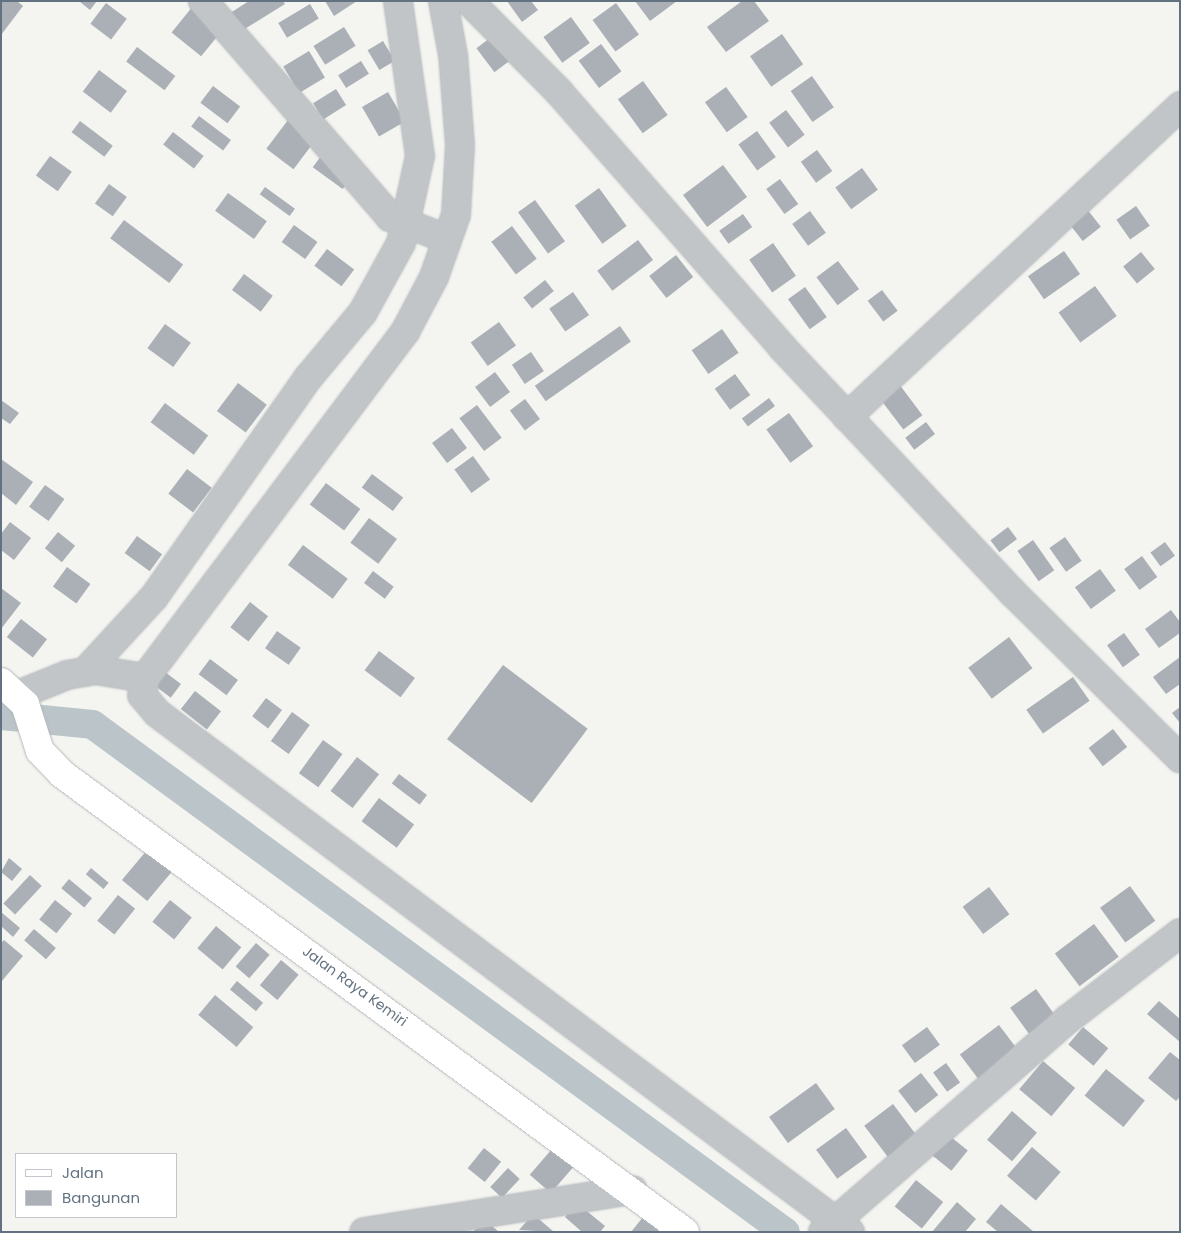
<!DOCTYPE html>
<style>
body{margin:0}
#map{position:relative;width:1181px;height:1233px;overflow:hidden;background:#f4f4f0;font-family:Poppins,sans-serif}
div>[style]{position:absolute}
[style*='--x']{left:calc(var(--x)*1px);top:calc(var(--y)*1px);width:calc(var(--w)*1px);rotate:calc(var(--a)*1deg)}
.canal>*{height:29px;margin:-14.5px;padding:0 14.5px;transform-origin:14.5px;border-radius:14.5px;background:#bac4c9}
.building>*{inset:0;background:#aab0b6;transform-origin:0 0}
.roads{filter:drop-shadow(0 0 1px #b4b8bc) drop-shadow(0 0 1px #b4b8bc)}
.minor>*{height:28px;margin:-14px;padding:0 14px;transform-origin:14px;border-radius:14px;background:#c1c5c8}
.major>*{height:28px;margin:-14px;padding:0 14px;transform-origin:14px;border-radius:14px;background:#fff}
span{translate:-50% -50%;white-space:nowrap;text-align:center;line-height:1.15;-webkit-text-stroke:5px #fff;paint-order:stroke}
.street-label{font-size:14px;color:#637281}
.frame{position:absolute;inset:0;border:2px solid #637281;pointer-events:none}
.legend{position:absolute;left:15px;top:1153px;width:162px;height:65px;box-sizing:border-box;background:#fff;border:1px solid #c1c7cd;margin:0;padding:6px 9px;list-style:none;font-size:15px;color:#637281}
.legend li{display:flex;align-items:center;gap:10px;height:25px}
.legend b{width:25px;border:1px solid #c1c7cd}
</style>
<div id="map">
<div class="canal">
<div style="--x:1;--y:715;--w:91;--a:5.6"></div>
<div style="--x:92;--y:724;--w:859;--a:36.24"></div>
</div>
<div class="building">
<div style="clip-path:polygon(1px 1px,17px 1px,23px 6px,1px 35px)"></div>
<div style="clip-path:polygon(79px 1px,97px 1px,90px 10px)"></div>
<div style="clip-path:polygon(249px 1px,283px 1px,285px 4px,238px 33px,227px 15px)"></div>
<div style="clip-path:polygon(325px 1px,357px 1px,334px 16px)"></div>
<div style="clip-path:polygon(507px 1px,531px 1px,538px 10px,522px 22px)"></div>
<div style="clip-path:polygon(635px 1px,677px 1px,650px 21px)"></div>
<div style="clip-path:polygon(742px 1px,754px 1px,769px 21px,726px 52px,707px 27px)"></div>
<div style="left:106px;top:3px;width:26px;height:26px;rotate:37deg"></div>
<div style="left:616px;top:3px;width:39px;height:29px;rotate:54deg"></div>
<div style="left:310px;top:4px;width:17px;height:37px;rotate:59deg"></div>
<div style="left:193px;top:6px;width:38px;height:34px;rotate:39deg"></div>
<div style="left:571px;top:17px;width:32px;height:34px;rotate:54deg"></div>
<div style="left:344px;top:27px;width:22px;height:36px;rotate:58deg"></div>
<div style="left:498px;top:32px;width:30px;height:27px;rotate:53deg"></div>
<div style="left:782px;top:34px;width:37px;height:39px;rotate:55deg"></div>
<div style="left:383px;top:41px;width:23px;height:18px;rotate:59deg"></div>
<div style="left:601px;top:44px;width:34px;height:28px;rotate:53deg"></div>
<div style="left:137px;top:47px;width:48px;height:18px;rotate:37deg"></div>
<div style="left:309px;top:51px;width:31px;height:30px;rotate:59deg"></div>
<div style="left:361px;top:61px;width:15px;height:27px;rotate:58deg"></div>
<div style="left:99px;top:70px;width:35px;height:27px;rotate:37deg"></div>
<div style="left:812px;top:76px;width:38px;height:26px;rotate:55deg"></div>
<div style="left:643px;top:81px;width:42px;height:31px;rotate:54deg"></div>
<div style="left:213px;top:86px;width:34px;height:21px;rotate:37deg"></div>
<div style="left:726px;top:87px;width:37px;height:26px;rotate:54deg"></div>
<div style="left:336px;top:89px;width:19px;height:27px;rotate:58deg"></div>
<div style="left:388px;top:92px;width:34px;height:30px;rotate:60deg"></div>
<div style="left:786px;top:110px;width:31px;height:21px;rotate:53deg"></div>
<div style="left:199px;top:116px;width:40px;height:13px;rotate:37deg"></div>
<div style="left:288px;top:120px;width:34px;height:36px;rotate:37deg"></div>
<div style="left:80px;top:121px;width:41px;height:14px;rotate:37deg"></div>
<div style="left:757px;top:131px;width:32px;height:23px;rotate:54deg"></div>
<div style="left:173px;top:132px;width:39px;height:16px;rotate:38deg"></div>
<div style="left:817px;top:150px;width:26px;height:20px;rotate:54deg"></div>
<div style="left:50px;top:156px;width:27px;height:24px;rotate:36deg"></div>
<div style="left:321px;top:156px;width:37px;height:14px;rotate:36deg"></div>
<div style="left:723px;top:165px;width:40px;height:50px;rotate:53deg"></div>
<div style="left:862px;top:168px;width:27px;height:33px;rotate:54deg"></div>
<div style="left:780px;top:179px;width:31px;height:17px;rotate:54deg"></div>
<div style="left:109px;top:184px;width:22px;height:24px;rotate:36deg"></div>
<div style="left:265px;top:187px;width:37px;height:9px;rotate:36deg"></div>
<div style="left:599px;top:188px;width:47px;height:30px;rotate:54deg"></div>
<div style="left:228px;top:193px;width:48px;height:22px;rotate:36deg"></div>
<div style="left:535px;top:200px;width:51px;height:21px;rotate:54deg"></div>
<div style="left:1083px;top:204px;width:29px;height:23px;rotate:52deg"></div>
<div style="left:1136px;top:206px;width:24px;height:24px;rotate:55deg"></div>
<div style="left:810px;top:211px;width:27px;height:22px;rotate:54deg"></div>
<div style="left:743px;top:214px;width:16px;height:29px;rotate:55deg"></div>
<div style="left:124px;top:220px;width:74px;height:23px;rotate:37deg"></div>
<div style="left:294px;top:225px;width:29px;height:21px;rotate:36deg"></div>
<div style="left:512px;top:226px;width:41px;height:26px;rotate:53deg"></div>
<div style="left:638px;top:240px;width:25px;height:51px;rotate:53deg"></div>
<div style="left:773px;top:243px;width:40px;height:29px;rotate:55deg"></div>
<div style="left:327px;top:249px;width:34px;height:21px;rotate:37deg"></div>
<div style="left:1064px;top:251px;width:28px;height:44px;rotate:55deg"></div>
<div style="left:1141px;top:252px;width:22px;height:23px;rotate:51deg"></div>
<div style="left:676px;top:255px;width:28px;height:34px;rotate:52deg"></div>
<div style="left:838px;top:261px;width:35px;height:27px;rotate:53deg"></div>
<div style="left:244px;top:274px;width:36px;height:20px;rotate:37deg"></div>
<div style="left:545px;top:280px;width:14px;height:28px;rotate:51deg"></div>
<div style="left:1095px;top:286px;width:37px;height:45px;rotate:54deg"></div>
<div style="left:805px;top:287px;width:37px;height:21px;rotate:54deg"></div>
<div style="left:882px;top:290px;width:26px;height:18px;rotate:53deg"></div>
<div style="left:573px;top:292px;width:28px;height:29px;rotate:55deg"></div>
<div style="left:499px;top:322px;width:29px;height:35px;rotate:54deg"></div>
<div style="left:165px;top:324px;width:32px;height:30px;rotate:36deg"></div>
<div style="left:620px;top:326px;width:19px;height:104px;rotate:55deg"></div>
<div style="left:722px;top:329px;width:29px;height:37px;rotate:55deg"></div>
<div style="left:531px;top:352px;width:23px;height:23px;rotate:56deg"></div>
<div style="left:495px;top:372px;width:25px;height:25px;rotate:53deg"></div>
<div style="left:735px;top:374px;width:26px;height:25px;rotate:54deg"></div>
<div style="left:238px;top:383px;width:36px;height:35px;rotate:37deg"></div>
<div style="left:899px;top:384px;width:39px;height:24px;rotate:53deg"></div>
<div style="left:769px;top:398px;width:10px;height:34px;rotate:53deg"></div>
<div style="left:525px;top:399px;width:25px;height:19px;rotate:53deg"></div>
<div style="clip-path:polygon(1px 400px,19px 413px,10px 424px,1px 418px)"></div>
<div style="left:165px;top:403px;width:54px;height:24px;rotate:37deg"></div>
<div style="left:477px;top:405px;width:41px;height:22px;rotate:53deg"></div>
<div style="left:789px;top:413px;width:41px;height:28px;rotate:54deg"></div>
<div style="left:926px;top:422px;width:15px;height:26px;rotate:53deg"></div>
<div style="left:452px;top:428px;width:25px;height:25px;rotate:53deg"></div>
<div style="left:473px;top:456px;width:29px;height:23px;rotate:54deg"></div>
<div style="clip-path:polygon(1px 459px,33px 482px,16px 505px,1px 493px)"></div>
<div style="left:187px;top:469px;width:31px;height:31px;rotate:37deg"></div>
<div style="left:372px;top:474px;width:39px;height:17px;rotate:37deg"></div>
<div style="left:326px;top:483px;width:43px;height:27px;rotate:37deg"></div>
<div style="left:45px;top:485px;width:24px;height:27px;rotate:36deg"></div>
<div style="left:369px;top:518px;width:35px;height:31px;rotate:37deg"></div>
<div style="clip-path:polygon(10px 522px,31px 538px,14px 560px,1px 550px,1px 534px)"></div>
<div style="left:1008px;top:527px;width:15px;height:22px;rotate:53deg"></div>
<div style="left:58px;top:532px;width:22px;height:21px;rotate:39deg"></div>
<div style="left:137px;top:536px;width:31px;height:21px;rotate:36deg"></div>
<div style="left:1065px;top:537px;width:29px;height:19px;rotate:55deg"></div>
<div style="left:1033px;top:540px;width:37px;height:19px;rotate:55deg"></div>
<div style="left:1165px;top:542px;width:17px;height:18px;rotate:54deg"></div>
<div style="left:303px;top:545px;width:56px;height:25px;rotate:37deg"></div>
<div style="left:1142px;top:556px;width:26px;height:22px;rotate:54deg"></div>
<div style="left:67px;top:567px;width:29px;height:24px;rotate:36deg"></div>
<div style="left:1100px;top:569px;width:27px;height:31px;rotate:54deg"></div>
<div style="left:373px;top:571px;width:26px;height:15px;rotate:37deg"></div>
<div style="clip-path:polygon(1px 588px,21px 603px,1px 629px)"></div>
<div style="left:250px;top:602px;width:23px;height:32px;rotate:38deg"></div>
<div style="clip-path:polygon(1171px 610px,1180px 622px,1180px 633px,1159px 648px,1145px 629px)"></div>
<div style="left:21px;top:619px;width:33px;height:23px;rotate:38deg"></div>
<div style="left:277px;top:631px;width:29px;height:21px;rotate:35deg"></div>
<div style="left:1124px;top:633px;width:27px;height:21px;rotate:54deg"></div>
<div style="left:1009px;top:637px;width:39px;height:51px;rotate:53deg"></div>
<div style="left:379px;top:651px;width:45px;height:24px;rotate:37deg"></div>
<div style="clip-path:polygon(1180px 657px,1180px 684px,1166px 694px,1153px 677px)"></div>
<div style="left:210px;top:659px;width:35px;height:19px;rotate:37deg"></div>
<div style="left:503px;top:665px;width:106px;height:93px;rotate:37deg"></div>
<div style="left:157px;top:666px;width:30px;height:17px;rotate:37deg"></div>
<div style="left:1073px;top:677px;width:29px;height:57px;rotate:55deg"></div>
<div style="left:195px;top:691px;width:33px;height:23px;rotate:38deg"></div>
<div style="left:266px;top:698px;width:20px;height:23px;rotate:37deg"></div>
<div style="clip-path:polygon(1180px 707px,1180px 723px,1172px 713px)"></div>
<div style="left:292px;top:712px;width:22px;height:36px;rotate:36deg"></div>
<div style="left:1113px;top:729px;width:23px;height:31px;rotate:52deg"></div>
<div style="left:323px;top:740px;width:24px;height:41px;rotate:36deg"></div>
<div style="left:357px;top:757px;width:28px;height:43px;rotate:38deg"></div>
<div style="left:399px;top:774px;width:35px;height:12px;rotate:37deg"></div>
<div style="left:379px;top:798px;width:44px;height:29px;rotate:37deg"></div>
<div style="left:147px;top:850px;width:33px;height:39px;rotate:40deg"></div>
<div style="clip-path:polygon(9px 858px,22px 869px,12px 881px,1px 872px)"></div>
<div style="left:91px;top:868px;width:23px;height:8px;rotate:40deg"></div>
<div style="left:30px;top:875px;width:16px;height:39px;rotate:43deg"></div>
<div style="left:69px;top:879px;width:30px;height:12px;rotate:40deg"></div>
<div style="left:1130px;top:886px;width:43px;height:37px;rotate:54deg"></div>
<div style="left:989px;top:887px;width:34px;height:33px;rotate:53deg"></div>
<div style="left:118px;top:895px;width:22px;height:33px;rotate:39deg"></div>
<div style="left:55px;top:900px;width:22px;height:25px;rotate:39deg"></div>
<div style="left:170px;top:900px;width:28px;height:28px;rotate:39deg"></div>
<div style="clip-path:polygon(1px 912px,20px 928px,13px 937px,1px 926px)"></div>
<div style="left:1094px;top:924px;width:41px;height:49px;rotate:53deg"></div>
<div style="left:216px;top:926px;width:33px;height:29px;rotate:40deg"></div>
<div style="left:34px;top:929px;width:29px;height:15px;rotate:41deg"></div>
<div style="clip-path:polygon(4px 940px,23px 956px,1px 982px,1px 943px)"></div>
<div style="left:256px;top:943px;width:18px;height:31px;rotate:41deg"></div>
<div style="left:281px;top:960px;width:23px;height:33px;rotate:40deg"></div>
<div style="left:237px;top:981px;width:34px;height:11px;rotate:40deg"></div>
<div style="left:1036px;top:989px;width:32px;height:32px;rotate:54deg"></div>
<div style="left:215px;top:995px;width:50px;height:26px;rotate:40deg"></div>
<div style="clip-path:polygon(1159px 1001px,1180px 1019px,1180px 1042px,1147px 1014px)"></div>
<div style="left:999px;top:1025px;width:31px;height:49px;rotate:53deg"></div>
<div style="left:927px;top:1027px;width:22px;height:31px;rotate:54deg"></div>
<div style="left:1083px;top:1027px;width:33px;height:23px;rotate:40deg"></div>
<div style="clip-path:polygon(1170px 1052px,1180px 1060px,1180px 1097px,1176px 1101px,1148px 1078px)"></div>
<div style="left:1043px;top:1061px;width:42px;height:37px;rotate:40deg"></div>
<div style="left:946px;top:1063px;width:24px;height:16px;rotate:54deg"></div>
<div style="left:1106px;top:1069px;width:50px;height:34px;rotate:39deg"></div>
<div style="left:921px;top:1073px;width:28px;height:29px;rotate:52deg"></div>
<div style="left:816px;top:1083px;width:32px;height:58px;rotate:54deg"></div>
<div style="left:893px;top:1104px;width:39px;height:36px;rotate:53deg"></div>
<div style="left:1012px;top:1111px;width:33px;height:38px;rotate:41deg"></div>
<div style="left:846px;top:1128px;width:36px;height:37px;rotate:54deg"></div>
<div style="left:946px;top:1133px;width:28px;height:26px;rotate:39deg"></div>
<div style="left:1032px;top:1147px;width:38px;height:38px;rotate:41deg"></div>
<div style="left:484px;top:1148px;width:22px;height:26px;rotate:39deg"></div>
<div style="left:552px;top:1149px;width:28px;height:34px;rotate:41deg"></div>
<div style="left:508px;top:1168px;width:16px;height:26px;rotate:43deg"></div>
<div style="left:916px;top:1180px;width:35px;height:34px;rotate:39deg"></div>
<div style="clip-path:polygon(957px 1202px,976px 1219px,965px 1232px,932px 1232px)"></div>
<div style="clip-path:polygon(577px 1203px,605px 1226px,600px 1232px,582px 1232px,565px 1217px)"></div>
<div style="clip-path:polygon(1001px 1204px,1034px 1232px,998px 1232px,986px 1222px)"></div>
<div style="clip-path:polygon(533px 1214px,554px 1232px,519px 1230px)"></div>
<div style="clip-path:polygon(643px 1217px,660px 1232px,631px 1232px)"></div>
<div style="clip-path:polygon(484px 1219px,499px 1232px,473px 1232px)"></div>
</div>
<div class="roads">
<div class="minor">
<div style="--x:203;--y:1;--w:286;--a:49.1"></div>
<div style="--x:390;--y:217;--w:61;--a:21.1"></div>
<div style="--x:469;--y:1;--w:128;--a:45.3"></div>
<div style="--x:559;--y:92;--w:339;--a:48.8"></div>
<div style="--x:782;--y:347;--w:337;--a:46.8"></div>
<div style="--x:1013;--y:593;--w:235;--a:44.7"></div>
<div style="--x:847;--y:417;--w:456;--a:-43"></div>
<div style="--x:85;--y:672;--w:102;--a:-47.4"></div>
<div style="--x:154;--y:597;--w:268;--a:-54.9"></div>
<div style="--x:308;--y:378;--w:86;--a:-50.2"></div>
<div style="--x:363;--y:312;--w:79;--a:-61.2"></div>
<div style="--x:401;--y:243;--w:89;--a:-77.7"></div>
<div style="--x:420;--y:156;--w:157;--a:-98.1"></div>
<div style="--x:145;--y:678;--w:17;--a:100"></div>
<div style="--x:142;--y:695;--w:23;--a:50"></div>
<div style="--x:157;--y:713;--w:866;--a:36.83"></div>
<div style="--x:18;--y:695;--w:53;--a:-22.2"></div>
<div style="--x:67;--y:675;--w:28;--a:-10"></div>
<div style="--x:95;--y:670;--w:51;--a:9.1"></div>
<div style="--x:145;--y:678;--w:433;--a:-53.1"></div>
<div style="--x:405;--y:332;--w:62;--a:-62.2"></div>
<div style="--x:434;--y:277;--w:66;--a:-70.5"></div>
<div style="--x:456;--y:215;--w:70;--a:-86.7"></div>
<div style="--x:460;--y:145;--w:90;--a:-94.4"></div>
<div style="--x:453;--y:55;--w:55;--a:-100.5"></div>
<div style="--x:364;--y:1232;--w:272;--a:-8.9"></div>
<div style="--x:823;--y:1232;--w:325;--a:-41"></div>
<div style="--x:1068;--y:1019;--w:141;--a:-37.5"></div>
</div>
<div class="major">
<div style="--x:1;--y:682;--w:33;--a:43"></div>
<div style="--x:25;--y:704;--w:49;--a:72.3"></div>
<div style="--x:40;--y:751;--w:32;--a:46"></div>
<div style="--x:62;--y:774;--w:773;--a:36.32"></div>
</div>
</div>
<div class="street-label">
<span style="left:355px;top:986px;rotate:36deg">Jalan Raya Kemiri</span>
</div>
<div class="frame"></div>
<ul class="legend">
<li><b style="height:6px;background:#fff"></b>Jalan</li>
<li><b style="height:14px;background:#aab0b6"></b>Bangunan</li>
</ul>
</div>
